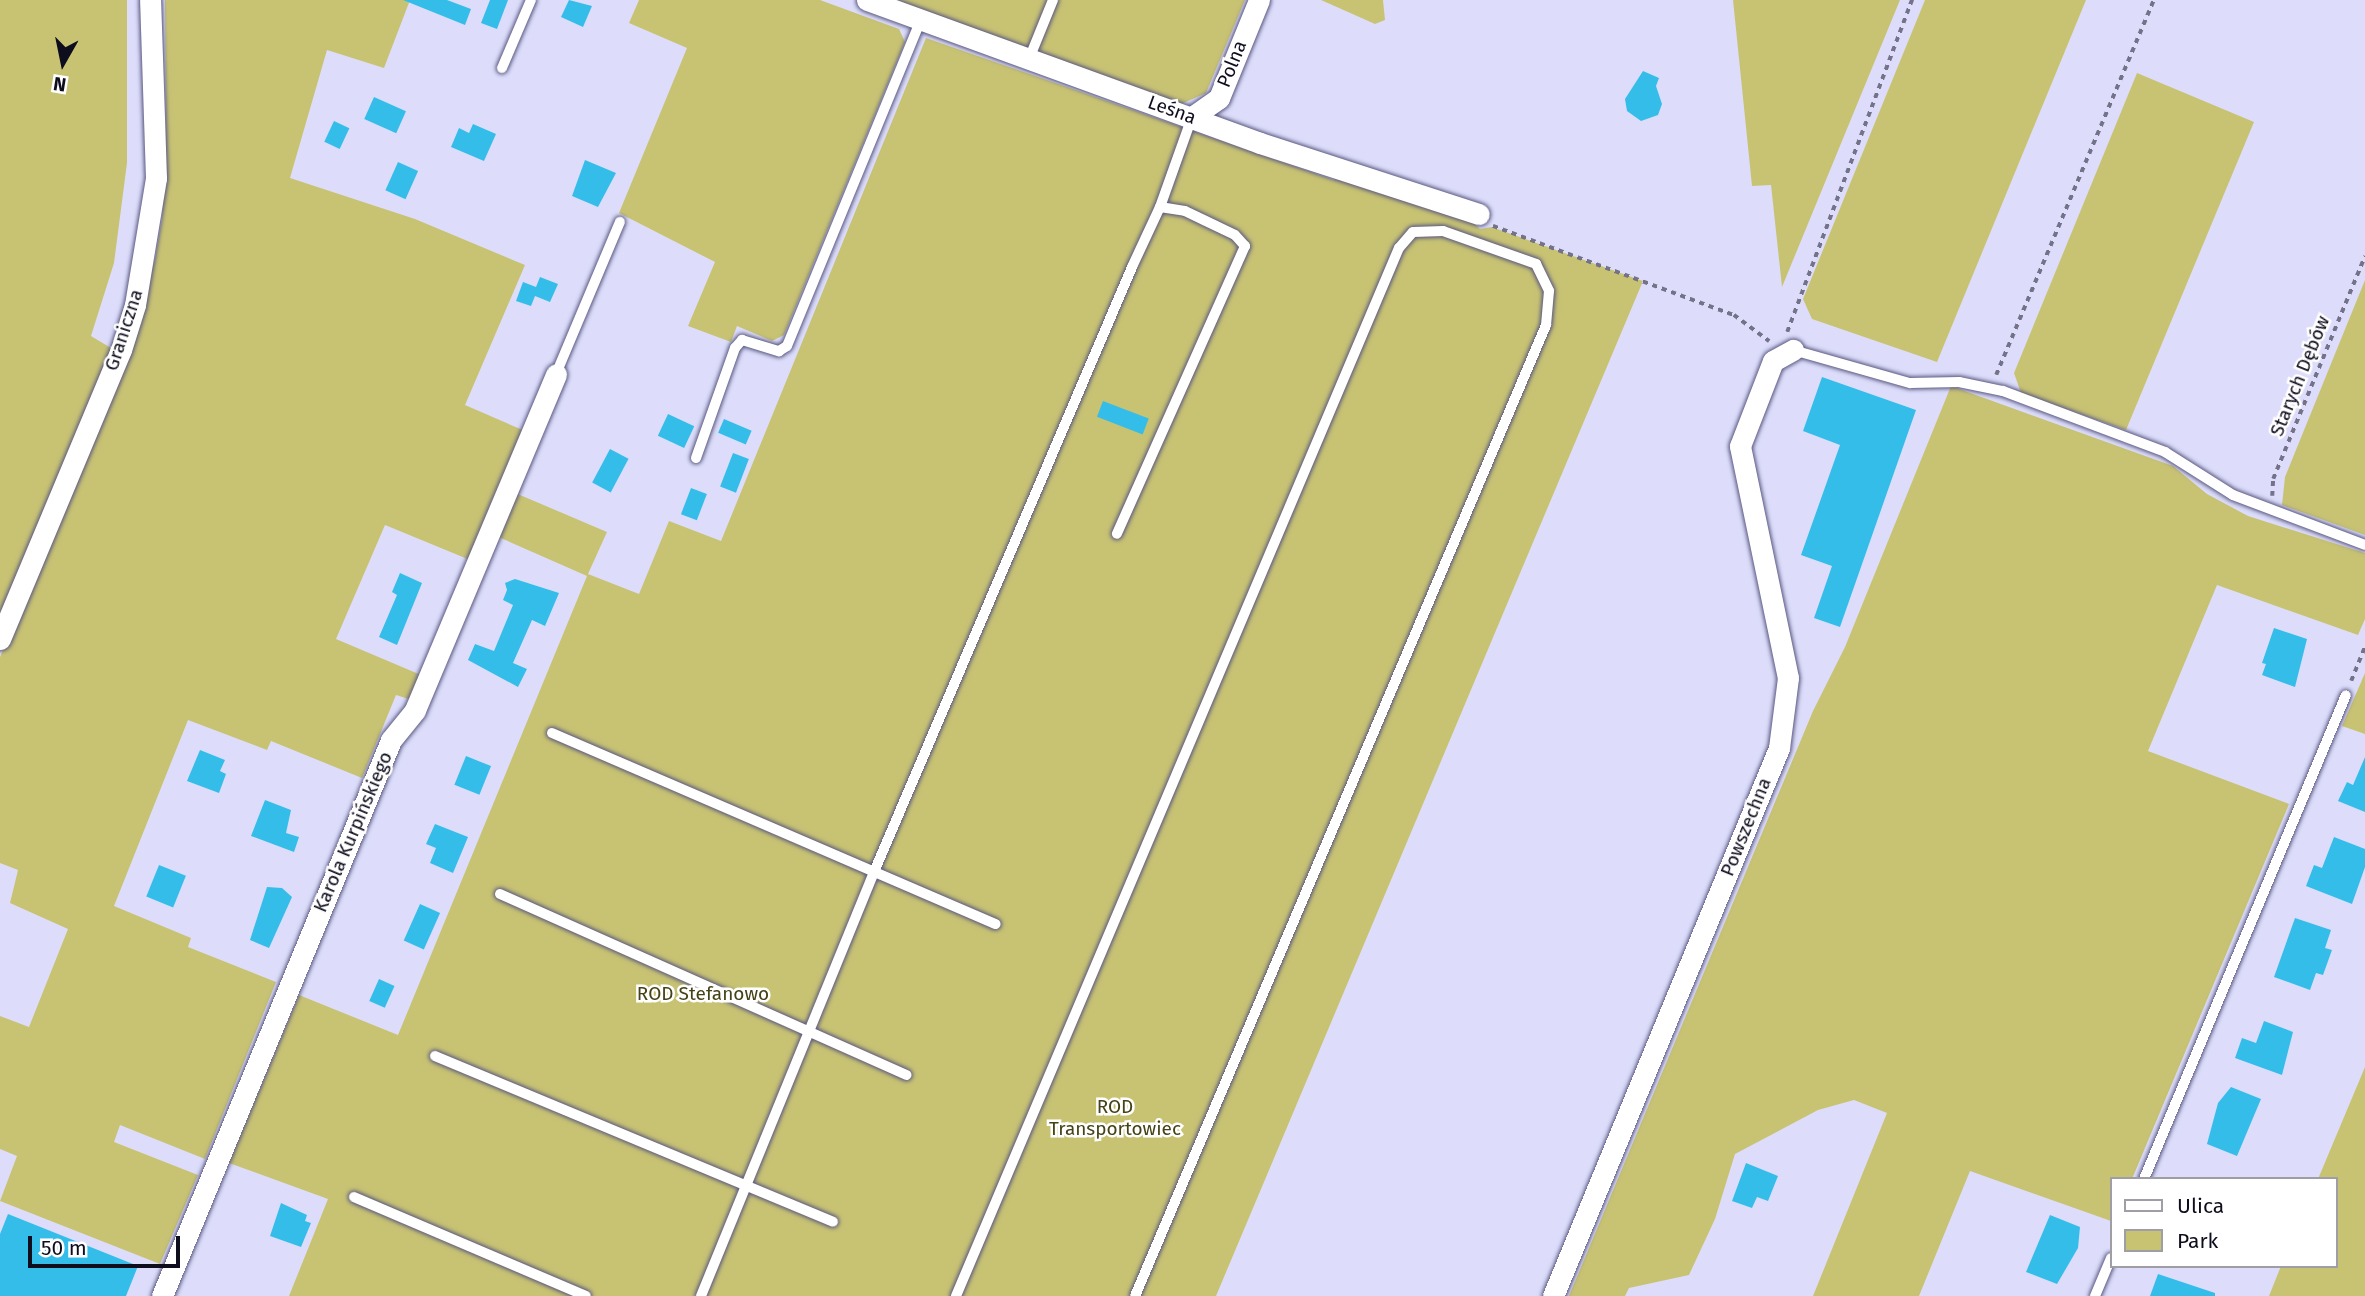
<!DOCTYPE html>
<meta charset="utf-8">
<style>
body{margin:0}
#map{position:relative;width:2365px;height:1296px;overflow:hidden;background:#ddddfb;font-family:"Fira Sans",sans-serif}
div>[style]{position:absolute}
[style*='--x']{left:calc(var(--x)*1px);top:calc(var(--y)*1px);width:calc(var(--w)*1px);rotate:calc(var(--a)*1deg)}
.green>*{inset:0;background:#c8c373}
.building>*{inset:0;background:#35bdea;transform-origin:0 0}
.path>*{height:3.5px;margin-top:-1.75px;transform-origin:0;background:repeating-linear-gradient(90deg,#737289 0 5px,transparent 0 10px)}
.roads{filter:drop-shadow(0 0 2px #595781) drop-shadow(0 0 2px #595781)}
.lane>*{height:10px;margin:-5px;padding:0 5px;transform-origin:5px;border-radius:5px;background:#fff}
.street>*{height:21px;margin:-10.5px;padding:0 10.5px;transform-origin:10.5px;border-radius:10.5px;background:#fff}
span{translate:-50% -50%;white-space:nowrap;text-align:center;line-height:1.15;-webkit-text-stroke:5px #fff;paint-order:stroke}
.street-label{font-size:19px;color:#0e0d1d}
.park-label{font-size:19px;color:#454216}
.legend{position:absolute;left:2110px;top:1177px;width:228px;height:91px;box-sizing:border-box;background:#fff;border:2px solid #9f9ea5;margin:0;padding:9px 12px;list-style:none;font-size:21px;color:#0e0d1d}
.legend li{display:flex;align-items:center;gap:14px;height:35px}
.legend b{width:35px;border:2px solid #9f9ea5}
.north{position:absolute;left:28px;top:28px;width:70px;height:70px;-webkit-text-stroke:5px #fff;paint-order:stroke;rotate:189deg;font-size:19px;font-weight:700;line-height:28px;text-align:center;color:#0e0d1d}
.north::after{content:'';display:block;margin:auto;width:24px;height:32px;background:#0e0d1d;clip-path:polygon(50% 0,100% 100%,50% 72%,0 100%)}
.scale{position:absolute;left:28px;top:1236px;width:152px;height:32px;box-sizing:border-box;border:4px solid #0e0d1d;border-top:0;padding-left:9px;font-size:21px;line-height:24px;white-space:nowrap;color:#0e0d1d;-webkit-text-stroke:5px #fff;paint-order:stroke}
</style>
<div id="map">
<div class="green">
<div style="clip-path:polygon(0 0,127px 0,127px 163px,114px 263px,91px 336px,111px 348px,0 614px)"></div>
<div style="clip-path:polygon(165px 0,410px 0,384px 68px,327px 50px,290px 178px,415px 219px,525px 265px,465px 405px,525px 431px,470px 560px,385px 525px,336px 639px,421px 675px,412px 700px,396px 695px,362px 778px,271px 741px,267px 750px,188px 720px,114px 906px,191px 938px,188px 947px,276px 982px,205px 1159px,120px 1125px,114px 1142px,198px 1175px,160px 1264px,0 1201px,17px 1156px,0 1149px,0 1016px,29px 1027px,68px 929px,10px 903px,18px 870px,0 863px,0 657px,129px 347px,155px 259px,162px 219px,166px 136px)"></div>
<div style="clip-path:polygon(639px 0,820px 0,899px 29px,905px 42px,784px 335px,772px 341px,737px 326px,731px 342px,688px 326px,715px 262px,619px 213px,687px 48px,629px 23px)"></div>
<div style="clip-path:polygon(886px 0,1048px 0,1028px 53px)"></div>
<div style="clip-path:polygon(1056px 0,1245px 0,1206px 93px,1181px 104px,1034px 54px)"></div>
<div style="clip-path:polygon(1321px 0,1383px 0,1385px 20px,1375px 24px)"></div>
<div style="clip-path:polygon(1733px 0,1900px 0,1782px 287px,1771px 185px,1752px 186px)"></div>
<div style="clip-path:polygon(1925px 0,2086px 0,1937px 362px,1812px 319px,1803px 299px)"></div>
<div style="clip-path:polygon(926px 38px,1334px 180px,1337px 172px,1469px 218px,1480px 229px,1492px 227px,1643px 281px,1216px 1296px,289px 1296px,328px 1199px,229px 1163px,299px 995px,398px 1035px,587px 576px,494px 535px,513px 492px,607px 532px,588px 574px,639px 594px,669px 521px,721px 541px)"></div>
<div style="clip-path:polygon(2137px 73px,2254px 122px,2126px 430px,2021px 393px,2014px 373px)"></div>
<div style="clip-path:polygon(2365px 280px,2365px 535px,2282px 505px,2285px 477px)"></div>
<div style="clip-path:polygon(1951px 386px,2173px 466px,2207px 494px,2248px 516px,2365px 553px,2365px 619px,2358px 635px,2217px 585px,2148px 751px,2289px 804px,2132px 1179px,2111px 1179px,2111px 1221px,1970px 1171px,1919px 1296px,1813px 1296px,1887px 1113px,1854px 1100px,1818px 1110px,1735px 1154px,1715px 1219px,1689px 1275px,1629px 1288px,1625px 1296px,1569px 1296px,1813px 711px,1845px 647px)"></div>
<div style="clip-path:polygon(2365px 673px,2365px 734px,2342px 726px)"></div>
<div style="clip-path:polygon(2365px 1067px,2365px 1296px,2269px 1296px,2281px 1266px,2335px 1266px,2335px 1179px,2318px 1179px)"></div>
</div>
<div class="building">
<div style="clip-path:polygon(403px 0,447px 0,471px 9px,465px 25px)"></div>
<div style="clip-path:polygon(490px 0,508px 0,497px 29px,481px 23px)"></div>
<div style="clip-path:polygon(569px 0,592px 6px,583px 27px,561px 17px)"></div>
<div style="clip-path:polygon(1643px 71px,1659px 78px,1656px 86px,1662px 104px,1658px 115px,1641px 121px,1627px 111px,1625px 99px)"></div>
<div style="left:374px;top:97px;width:35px;height:24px;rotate:24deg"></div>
<div style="left:334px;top:121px;width:17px;height:23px;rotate:25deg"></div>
<div style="clip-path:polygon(473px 124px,496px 134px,484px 161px,451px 147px,459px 128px,469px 133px)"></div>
<div style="clip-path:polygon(585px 160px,616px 173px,598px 207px,572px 196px)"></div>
<div style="left:398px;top:162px;width:22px;height:31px;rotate:24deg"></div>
<div style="clip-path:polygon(540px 277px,558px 284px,550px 302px,535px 296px,531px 306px,516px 301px,523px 282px,536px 287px)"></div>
<div style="clip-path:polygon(1822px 377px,1916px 410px,1840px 627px,1814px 618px,1832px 566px,1801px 555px,1840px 445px,1803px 431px)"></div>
<div style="left:1103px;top:401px;width:49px;height:17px;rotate:21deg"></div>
<div style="left:668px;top:414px;width:29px;height:24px;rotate:25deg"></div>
<div style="left:724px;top:419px;width:30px;height:15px;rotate:23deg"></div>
<div style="left:610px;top:449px;width:21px;height:38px;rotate:28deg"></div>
<div style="left:733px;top:453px;width:17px;height:36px;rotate:21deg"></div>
<div style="left:691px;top:488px;width:17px;height:28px;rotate:21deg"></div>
<div style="clip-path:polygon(400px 573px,422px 583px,397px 645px,379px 637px,397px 595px,392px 592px)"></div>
<div style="clip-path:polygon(515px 579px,559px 593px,545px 626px,532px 620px,513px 663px,527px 669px,518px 687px,468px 660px,475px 644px,494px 651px,513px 605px,503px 600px,507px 590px,505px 583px)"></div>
<div style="clip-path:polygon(2274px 628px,2307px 639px,2295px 687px,2262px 675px,2266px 664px,2262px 663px)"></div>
<div style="clip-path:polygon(200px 750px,225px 760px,220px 771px,226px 774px,219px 793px,187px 781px)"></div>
<div style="left:466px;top:756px;width:27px;height:31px;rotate:22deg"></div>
<div style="clip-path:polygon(2365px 757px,2365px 812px,2338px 801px,2347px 782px,2353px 785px)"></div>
<div style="clip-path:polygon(265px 800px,291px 810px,286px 833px,299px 837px,294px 852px,251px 836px)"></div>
<div style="clip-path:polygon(435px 824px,468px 837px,453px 873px,430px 863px,436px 848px,426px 844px)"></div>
<div style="clip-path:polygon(2334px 837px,2365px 849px,2365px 867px,2352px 904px,2306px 886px,2314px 865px,2322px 868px)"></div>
<div style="left:159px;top:865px;width:29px;height:34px;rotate:22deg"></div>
<div style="clip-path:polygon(267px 887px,282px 888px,292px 897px,269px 948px,250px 940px)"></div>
<div style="left:420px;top:904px;width:22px;height:40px;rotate:24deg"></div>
<div style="clip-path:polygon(2295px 918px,2331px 930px,2325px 948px,2332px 950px,2323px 975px,2316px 973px,2310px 990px,2274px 977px)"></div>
<div style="left:379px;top:979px;width:17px;height:24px;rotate:24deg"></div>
<div style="clip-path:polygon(2264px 1021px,2293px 1032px,2282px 1075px,2235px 1058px,2242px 1038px,2256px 1043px)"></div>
<div style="clip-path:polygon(2231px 1087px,2261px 1099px,2237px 1156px,2207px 1144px,2218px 1103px)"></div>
<div style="clip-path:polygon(1746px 1163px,1778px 1176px,1768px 1201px,1757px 1197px,1752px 1208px,1732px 1201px)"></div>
<div style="clip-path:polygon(281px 1203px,307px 1215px,305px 1221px,311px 1223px,301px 1247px,270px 1236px)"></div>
<div style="clip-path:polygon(8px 1214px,138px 1266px,126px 1296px,0 1296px,0 1234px)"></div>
<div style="clip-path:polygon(2050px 1215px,2080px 1227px,2078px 1248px,2057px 1284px,2026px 1272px)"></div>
<div style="clip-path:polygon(2158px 1274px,2215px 1293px,2215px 1296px,2150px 1296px)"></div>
</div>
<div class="path">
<div style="--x:1493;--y:226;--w:257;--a:20.3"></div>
<div style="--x:1734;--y:315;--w:44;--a:36.6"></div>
<div style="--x:1787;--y:332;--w:355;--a:-69.4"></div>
<div style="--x:1996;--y:375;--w:407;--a:-67.2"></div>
<div style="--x:2272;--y:496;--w:17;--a:-87"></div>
<div style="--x:2273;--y:479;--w:241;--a:-67.6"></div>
<div style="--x:2351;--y:681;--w:37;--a:-68"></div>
</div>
<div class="roads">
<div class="lane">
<div style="--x:1029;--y:59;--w:64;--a:-67.9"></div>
<div style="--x:502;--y:68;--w:74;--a:-66.9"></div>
<div style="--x:1160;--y:207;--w:96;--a:-70.4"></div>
<div style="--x:1793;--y:350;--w:122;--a:15.8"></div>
<div style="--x:1910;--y:383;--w:49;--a:-1.2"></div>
<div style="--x:1959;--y:382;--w:45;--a:11.6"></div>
<div style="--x:2003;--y:391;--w:173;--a:20.6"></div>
<div style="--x:2165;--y:452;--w:80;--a:32.3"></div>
<div style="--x:2233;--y:495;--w:141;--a:20.7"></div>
<div style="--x:556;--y:374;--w:165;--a:-67.2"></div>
<div style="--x:696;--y:458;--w:117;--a:-70.5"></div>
<div style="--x:735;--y:348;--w:11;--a:-49"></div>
<div style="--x:742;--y:340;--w:39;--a:17"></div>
<div style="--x:779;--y:351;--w:9;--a:-32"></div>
<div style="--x:787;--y:346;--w:353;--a:-67.7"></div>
<div style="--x:552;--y:733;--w:483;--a:23.3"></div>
<div style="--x:500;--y:894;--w:445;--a:24"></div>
<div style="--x:435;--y:1056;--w:431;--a:22.6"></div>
<div style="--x:2144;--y:1179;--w:524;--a:-67.35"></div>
<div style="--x:354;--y:1197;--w:252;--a:23.1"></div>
<div style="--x:701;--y:1296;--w:458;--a:-67.8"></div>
<div style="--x:874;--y:872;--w:658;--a:-66.9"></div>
<div style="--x:1132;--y:267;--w:66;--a:-65"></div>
<div style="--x:1160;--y:207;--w:25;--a:9"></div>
<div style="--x:1185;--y:211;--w:55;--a:25.6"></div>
<div style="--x:1235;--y:235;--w:15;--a:48"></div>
<div style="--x:1245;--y:246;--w:315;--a:114"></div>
<div style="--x:956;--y:1296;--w:1138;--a:-67.09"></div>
<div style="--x:1399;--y:248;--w:21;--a:-49"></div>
<div style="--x:1413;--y:232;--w:30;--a:-2"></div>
<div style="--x:1443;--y:231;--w:99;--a:19.5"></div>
<div style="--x:1536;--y:264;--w:30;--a:64"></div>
<div style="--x:1549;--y:291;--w:34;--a:95"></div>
<div style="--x:1546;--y:325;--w:1054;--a:112.94"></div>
<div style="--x:2095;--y:1296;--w:41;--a:-67.2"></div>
</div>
<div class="street">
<div style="--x:867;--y:0;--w:418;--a:20"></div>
<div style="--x:1260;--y:143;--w:230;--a:18"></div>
<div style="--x:1192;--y:117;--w:33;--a:-35"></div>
<div style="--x:1219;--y:98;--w:106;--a:-67.8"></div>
<div style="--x:0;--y:639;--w:313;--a:-67.3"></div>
<div style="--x:121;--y:350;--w:47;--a:-72.7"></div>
<div style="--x:135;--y:305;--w:129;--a:-80.6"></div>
<div style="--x:156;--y:178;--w:178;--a:-91.9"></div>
<div style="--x:162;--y:1296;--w:601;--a:-67.61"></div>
<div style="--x:391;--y:740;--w:38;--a:-51"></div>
<div style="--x:415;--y:710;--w:364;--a:-67.2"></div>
<div style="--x:1553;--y:1296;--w:593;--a:-67.59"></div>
<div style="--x:1779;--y:748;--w:71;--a:-82.7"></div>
<div style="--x:1788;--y:678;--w:237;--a:-101.7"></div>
<div style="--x:1740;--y:446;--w:91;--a:-68.8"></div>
<div style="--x:1773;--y:361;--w:23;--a:-29"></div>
</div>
</div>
<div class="street-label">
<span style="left:1232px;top:64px;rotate:-68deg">Polna</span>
<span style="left:1172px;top:110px;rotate:20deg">Leśna</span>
<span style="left:124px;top:330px;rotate:-72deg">Graniczna</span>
<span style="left:2300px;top:376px;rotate:-68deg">Starych Dębów</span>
<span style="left:1746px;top:827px;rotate:-68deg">Powszechna</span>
<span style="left:353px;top:832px;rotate:-67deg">Karola Kurpińskiego</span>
</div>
<div class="park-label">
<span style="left:703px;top:994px">ROD Stefanowo</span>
<span style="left:1115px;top:1118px">ROD<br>Transportowiec</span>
</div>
<ul class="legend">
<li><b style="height:9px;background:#fff"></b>Ulica</li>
<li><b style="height:19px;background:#c8c373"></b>Park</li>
</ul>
<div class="north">N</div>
<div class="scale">50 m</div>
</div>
